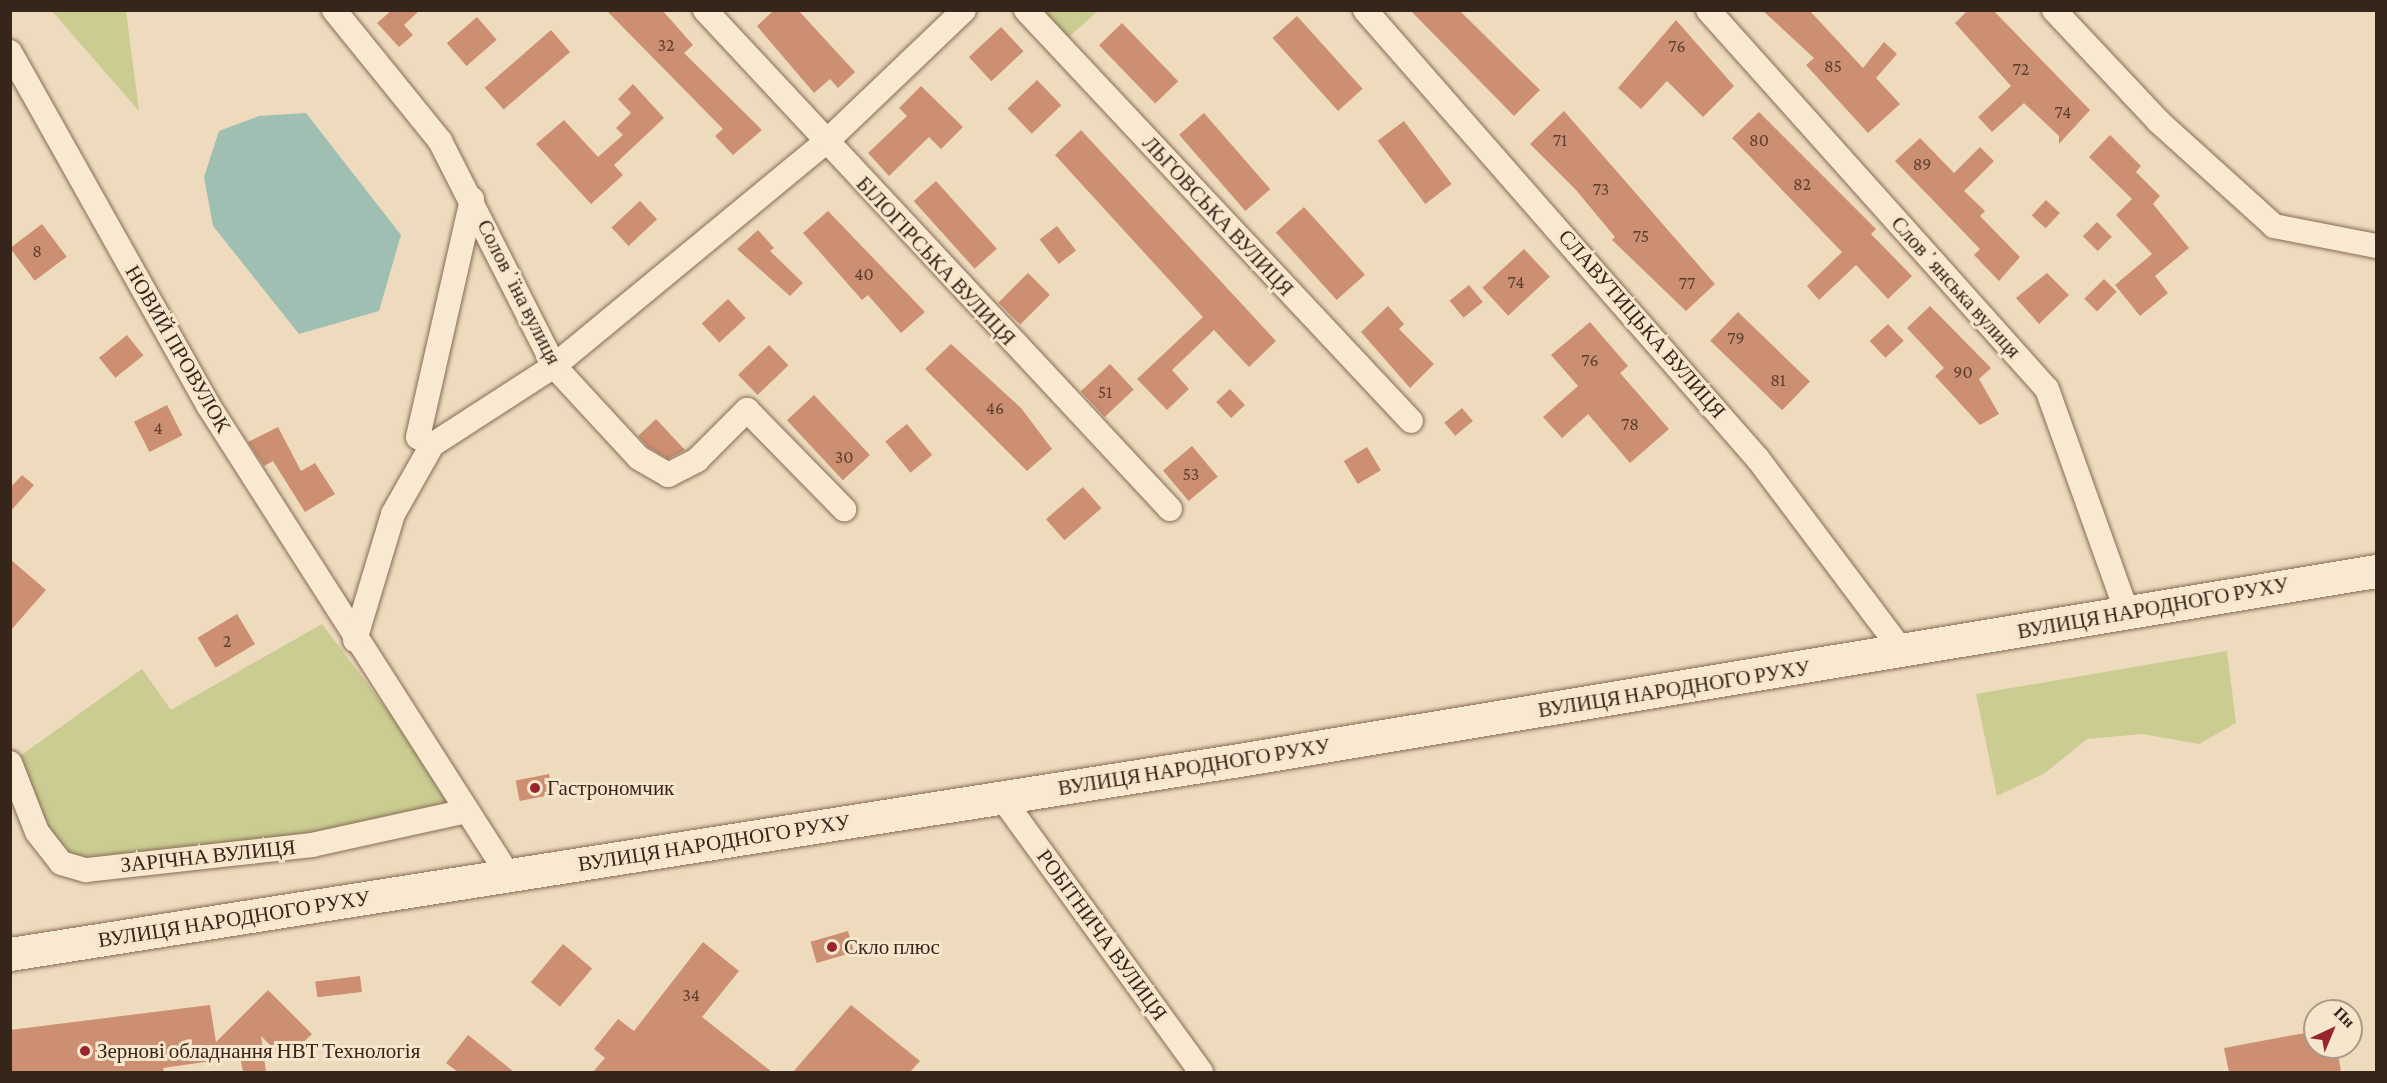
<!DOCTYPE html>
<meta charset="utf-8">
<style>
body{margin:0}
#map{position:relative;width:2387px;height:1083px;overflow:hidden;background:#eedbbd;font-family:"Crimson Pro",serif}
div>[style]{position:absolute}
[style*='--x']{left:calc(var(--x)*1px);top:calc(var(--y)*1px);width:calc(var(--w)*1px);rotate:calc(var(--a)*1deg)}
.green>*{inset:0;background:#cacc91}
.water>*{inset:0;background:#a0bfb3}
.building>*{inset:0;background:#cd8f71;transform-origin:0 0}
.roads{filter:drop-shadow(0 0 2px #866b56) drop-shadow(0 0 2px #866b56)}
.minor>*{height:24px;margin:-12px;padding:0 12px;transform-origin:12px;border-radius:12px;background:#f9e9d0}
.secondary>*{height:33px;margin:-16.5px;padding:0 16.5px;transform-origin:16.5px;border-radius:16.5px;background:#f9e9d0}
.dots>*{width:16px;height:16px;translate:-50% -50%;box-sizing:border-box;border:3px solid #f6e6cc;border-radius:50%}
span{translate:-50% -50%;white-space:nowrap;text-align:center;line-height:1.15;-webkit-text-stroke:6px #f6e6cc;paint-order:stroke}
.number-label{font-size:18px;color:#5b4030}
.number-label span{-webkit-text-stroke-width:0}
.street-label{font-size:21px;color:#35251b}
.poi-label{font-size:21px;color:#35251b}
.left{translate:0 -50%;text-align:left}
.frame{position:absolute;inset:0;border:12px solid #35251b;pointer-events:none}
.north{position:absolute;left:2303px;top:999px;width:60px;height:60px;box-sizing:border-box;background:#f6e6cc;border:2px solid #a99985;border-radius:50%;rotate:44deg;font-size:16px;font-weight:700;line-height:24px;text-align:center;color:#35251b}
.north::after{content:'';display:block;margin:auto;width:21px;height:27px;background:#962530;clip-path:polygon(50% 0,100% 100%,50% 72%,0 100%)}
</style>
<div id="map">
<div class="green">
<div style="clip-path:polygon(52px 11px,126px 11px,139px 111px)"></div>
<div style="clip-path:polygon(1035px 11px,1098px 11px,1063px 42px)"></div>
<div style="clip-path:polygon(322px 624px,428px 764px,450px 807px,279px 839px,93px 861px,65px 854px,41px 814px,20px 756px,142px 669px,171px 710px)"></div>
<div style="clip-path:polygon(2227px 651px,2236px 723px,2199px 744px,2142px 734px,2087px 739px,2045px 773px,1997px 796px,1976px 694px)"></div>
</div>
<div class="water">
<div style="clip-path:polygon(306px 113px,401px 235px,379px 311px,299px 334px,213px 226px,204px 177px,219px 131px,259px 116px)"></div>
</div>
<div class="building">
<div style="clip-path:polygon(392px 10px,420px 10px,404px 25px,413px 35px,399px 47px,377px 23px)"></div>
<div style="clip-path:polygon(606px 10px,662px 10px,693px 45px,684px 53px,762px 130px,733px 155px,715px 136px,723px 129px)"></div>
<div style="clip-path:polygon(774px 10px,798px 10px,855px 72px,838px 88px,830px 79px,814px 93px,757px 26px)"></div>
<div style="clip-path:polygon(1410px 10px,1459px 10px,1540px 90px,1514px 116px)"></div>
<div style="clip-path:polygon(1762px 10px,1809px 10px,1863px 68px,1884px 42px,1897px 54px,1876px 78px,1900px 104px,1868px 133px,1806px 65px,1814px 58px)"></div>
<div style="clip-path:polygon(1968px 10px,1993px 10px,2090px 110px,2059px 144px,2059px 136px,2024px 103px,1992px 132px,1978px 117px,2011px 86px,1955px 23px)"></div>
<div style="left:1297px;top:16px;width:98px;height:33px;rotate:48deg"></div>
<div style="left:477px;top:17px;width:30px;height:40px;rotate:49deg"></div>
<div style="clip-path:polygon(1676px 20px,1734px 86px,1703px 117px,1667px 81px,1641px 109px,1618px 88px)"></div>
<div style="left:1122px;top:23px;width:81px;height:32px;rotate:46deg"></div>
<div style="left:1001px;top:27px;width:33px;height:44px;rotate:47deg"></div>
<div style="left:551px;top:30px;width:29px;height:88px;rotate:49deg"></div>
<div style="left:1037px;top:80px;width:35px;height:41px;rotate:46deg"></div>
<div style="clip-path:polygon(633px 84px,664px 118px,614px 165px,623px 175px,591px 204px,536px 144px,564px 120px,598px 157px,623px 135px,616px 128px,631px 113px,618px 99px)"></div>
<div style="clip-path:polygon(921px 86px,963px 127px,941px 149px,929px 137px,889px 176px,868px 153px,907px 116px,899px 108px)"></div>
<div style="clip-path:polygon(1564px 111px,1715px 284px,1686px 311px,1612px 240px,1615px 237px,1576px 190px,1530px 144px)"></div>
<div style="clip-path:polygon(1759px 112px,1876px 229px,1871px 234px,1912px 276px,1888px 299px,1856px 265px,1819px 300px,1807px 286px,1842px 252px,1732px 138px)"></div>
<div style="left:1204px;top:113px;width:101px;height:33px;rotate:49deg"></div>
<div style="left:1404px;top:121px;width:79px;height:33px;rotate:53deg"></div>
<div style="clip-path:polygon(1081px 130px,1276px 341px,1249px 367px,1214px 330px,1172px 370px,1189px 389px,1167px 410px,1137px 379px,1203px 317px,1055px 155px)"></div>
<div style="clip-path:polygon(2110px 135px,2141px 166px,2136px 172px,2160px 196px,2153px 204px,2189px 248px,2155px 276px,2168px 293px,2140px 316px,2115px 285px,2152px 254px,2116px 215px,2132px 199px,2089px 157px)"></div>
<div style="clip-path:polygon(1920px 138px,1954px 173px,1980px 147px,1994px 161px,1964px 191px,1985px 211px,1980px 216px,2020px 257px,1999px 281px,1974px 255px,1980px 249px,1895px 161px)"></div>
<div style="left:936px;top:181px;width:91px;height:30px;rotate:48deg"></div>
<div style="left:2046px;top:200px;width:19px;height:21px;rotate:43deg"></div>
<div style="left:640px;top:201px;width:25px;height:39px;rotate:47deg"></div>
<div style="left:1304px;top:207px;width:91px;height:38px;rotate:48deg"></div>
<div style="clip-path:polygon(828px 211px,925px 312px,901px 333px,868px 295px,862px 300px,803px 233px)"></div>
<div style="left:2097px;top:222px;width:21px;height:20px;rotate:45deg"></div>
<div style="left:42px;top:224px;width:41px;height:40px;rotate:53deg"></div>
<div style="left:1057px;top:226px;width:31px;height:22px;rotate:52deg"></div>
<div style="clip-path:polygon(758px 230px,774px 248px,770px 251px,803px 283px,790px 296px,737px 249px)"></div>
<div style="left:1524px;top:249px;width:38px;height:57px;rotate:47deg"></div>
<div style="left:1028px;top:273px;width:31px;height:42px;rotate:45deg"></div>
<div style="clip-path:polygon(2047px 273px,2069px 295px,2039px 324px,2016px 298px)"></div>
<div style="left:2104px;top:279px;width:18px;height:28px;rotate:45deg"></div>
<div style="left:1469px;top:285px;width:22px;height:25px;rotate:51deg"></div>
<div style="left:728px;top:299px;width:26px;height:36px;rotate:47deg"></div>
<div style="clip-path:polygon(1388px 306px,1404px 324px,1399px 329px,1434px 364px,1410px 388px,1361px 332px)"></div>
<div style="clip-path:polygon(1930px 306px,1991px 368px,1979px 379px,1999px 414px,1980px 425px,1935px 376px,1944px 368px,1907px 328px)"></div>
<div style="left:1738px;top:312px;width:100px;height:40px;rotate:44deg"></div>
<div style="clip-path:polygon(1590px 322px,1628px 366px,1620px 373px,1669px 429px,1630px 463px,1588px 414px,1562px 438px,1543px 417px,1578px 386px,1551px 355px)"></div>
<div style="left:1888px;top:324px;width:23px;height:25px;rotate:47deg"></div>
<div style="left:127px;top:335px;width:26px;height:36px;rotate:51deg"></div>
<div style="clip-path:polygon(951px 344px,1021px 408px,1052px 449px,1027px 471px,925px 369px)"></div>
<div style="left:769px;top:345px;width:28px;height:43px;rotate:46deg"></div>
<div style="left:1110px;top:364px;width:35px;height:40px;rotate:47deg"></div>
<div style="left:1230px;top:389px;width:22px;height:19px;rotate:47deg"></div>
<div style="left:814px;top:395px;width:82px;height:37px;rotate:47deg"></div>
<div style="left:167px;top:405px;width:34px;height:37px;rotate:63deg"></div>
<div style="left:1462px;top:408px;width:17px;height:23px;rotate:50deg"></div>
<div style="clip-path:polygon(656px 419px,685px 450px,668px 459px,648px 447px,638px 436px)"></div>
<div style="left:907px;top:424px;width:40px;height:28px;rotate:51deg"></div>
<div style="clip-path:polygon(278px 427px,301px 471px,315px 463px,335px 494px,305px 512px,273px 461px,264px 466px,248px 442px)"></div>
<div style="left:1192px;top:446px;width:40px;height:38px;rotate:50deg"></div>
<div style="left:1367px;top:447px;width:27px;height:27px;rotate:59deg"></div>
<div style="clip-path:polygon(22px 475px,34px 485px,10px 512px,10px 488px)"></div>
<div style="left:1083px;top:487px;width:28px;height:49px;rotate:49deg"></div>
<div style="clip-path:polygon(10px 559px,46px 590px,10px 631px)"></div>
<div style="left:237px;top:614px;width:35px;height:46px;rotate:59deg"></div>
<div style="left:549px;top:774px;width:21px;height:34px;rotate:79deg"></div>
<div style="left:848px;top:931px;width:22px;height:39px;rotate:74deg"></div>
<div style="clip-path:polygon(703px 942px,739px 971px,702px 1017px,772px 1072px,593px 1072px,605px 1058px,594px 1049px,618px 1019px,634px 1031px)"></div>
<div style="left:563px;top:944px;width:38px;height:50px;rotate:40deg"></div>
<div style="left:360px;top:976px;width:16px;height:45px;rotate:83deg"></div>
<div style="clip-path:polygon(268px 990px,312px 1034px,285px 1060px,261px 1036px,266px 1072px,243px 1072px,240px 1057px,163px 1068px,164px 1072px,10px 1072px,10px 1030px,210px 1005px,216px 1042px)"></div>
<div style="clip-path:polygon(851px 1005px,920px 1061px,910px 1072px,793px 1072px)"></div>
<div style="clip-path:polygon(2315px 1031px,2315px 1047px,2337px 1047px,2341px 1072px,2229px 1072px,2224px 1048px)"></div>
<div style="clip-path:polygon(468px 1035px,514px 1072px,458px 1072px,446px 1063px)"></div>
</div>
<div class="roads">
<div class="minor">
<div style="--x:334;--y:10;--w:169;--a:51"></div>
<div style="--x:440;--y:141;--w:252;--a:63.1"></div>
<div style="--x:554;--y:366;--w:125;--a:47.3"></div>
<div style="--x:639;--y:458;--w:34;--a:30"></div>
<div style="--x:668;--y:475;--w:33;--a:-27"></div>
<div style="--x:697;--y:460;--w:71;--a:-45"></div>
<div style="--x:747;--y:410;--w:139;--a:45.6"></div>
<div style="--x:705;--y:10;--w:682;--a:47.02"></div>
<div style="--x:1026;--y:10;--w:563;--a:46.87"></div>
<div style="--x:1365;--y:10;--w:597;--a:48.81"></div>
<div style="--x:1758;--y:459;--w:241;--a:53.1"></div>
<div style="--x:1708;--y:10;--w:508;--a:48.19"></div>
<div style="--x:2047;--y:389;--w:235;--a:70.3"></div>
<div style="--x:2054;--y:10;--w:154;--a:46.8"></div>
<div style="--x:2159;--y:122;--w:155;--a:42.1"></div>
<div style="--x:2274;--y:226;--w:104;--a:11.1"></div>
<div style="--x:10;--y:52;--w:405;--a:60.7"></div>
<div style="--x:208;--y:405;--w:559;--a:57.42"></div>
<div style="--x:432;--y:445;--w:16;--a:-150"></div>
<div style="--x:418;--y:437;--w:244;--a:-77.2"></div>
<div style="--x:355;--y:640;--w:132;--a:-73.2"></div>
<div style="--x:393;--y:514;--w:79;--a:-60.5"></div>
<div style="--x:432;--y:445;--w:145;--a:-32.9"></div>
<div style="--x:554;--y:366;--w:351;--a:-39.5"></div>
<div style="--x:825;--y:143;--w:192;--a:-43.7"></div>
<div style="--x:10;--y:763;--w:74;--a:68.6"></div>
<div style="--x:37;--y:832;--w:39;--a:52"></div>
<div style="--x:61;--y:863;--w:26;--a:16"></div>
<div style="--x:86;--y:870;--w:227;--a:-6.3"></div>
<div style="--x:312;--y:845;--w:158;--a:-12.4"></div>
<div style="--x:1002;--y:798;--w:339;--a:54"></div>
</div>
<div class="secondary">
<div style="--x:10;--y:954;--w:1244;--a:-8.97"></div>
<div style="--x:1239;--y:760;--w:1153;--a:-9.44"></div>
</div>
</div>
<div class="dots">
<div style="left:535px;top:788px;background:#962530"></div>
<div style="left:832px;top:947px;background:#962530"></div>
<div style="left:85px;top:1051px;background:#962530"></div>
</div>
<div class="number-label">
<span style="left:666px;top:45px">32</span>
<span style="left:1677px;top:46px">76</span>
<span style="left:1833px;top:66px">85</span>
<span style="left:2021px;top:69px">72</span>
<span style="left:2063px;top:112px">74</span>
<span style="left:1560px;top:140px">71</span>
<span style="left:1759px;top:140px">80</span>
<span style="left:1922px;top:164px">89</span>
<span style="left:1802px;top:184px">82</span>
<span style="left:1601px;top:189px">73</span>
<span style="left:1641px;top:236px">75</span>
<span style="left:37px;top:251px">8</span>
<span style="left:864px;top:274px">40</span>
<span style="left:1516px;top:282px">74</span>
<span style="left:1687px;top:283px">77</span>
<span style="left:1736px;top:338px">79</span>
<span style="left:1590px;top:360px">76</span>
<span style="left:1963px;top:372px">90</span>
<span style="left:1778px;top:380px">81</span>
<span style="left:1105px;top:392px">51</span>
<span style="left:995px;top:408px">46</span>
<span style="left:1630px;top:424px">78</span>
<span style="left:158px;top:428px">4</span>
<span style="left:844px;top:457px">30</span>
<span style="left:1191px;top:474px">53</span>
<span style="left:227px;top:641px">2</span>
<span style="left:691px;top:995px">34</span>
</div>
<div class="street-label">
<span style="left:1218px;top:216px;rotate:47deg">ЛЬГОВСЬКА ВУЛИЦЯ</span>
<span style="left:936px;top:261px;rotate:47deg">БІЛОГІРСЬКА ВУЛИЦЯ</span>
<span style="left:1956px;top:287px;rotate:48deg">Словʼянська вулиця</span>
<span style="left:519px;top:292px;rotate:63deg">Соловʼїна вулиця</span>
<span style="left:1642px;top:324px;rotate:49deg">СЛАВУТИЦЬКА ВУЛИЦЯ</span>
<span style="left:178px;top:349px;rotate:60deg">НОВИЙ ПРОВУЛОК</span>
<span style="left:2153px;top:608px;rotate:-10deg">ВУЛИЦЯ НАРОДНОГО РУХУ</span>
<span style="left:1674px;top:689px;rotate:-9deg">ВУЛИЦЯ НАРОДНОГО РУХУ</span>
<span style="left:1194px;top:767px;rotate:-9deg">ВУЛИЦЯ НАРОДНОГО РУХУ</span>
<span style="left:714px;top:843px;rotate:-9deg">ВУЛИЦЯ НАРОДНОГО РУХУ</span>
<span style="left:208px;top:856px;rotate:-6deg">ЗАРІЧНА ВУЛИЦЯ</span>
<span style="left:234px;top:919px;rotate:-9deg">ВУЛИЦЯ НАРОДНОГО РУХУ</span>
<span style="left:1102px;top:935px;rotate:54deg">РОБІТНИЧА ВУЛИЦЯ</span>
</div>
<div class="poi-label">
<span class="left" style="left:547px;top:788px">Гастрономчик</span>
<span class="left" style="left:844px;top:947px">Скло плюс</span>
<span class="left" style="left:97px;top:1051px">Зернові обладнання НВТ Технологія</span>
</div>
<div class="frame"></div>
<div class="north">Пн</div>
</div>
